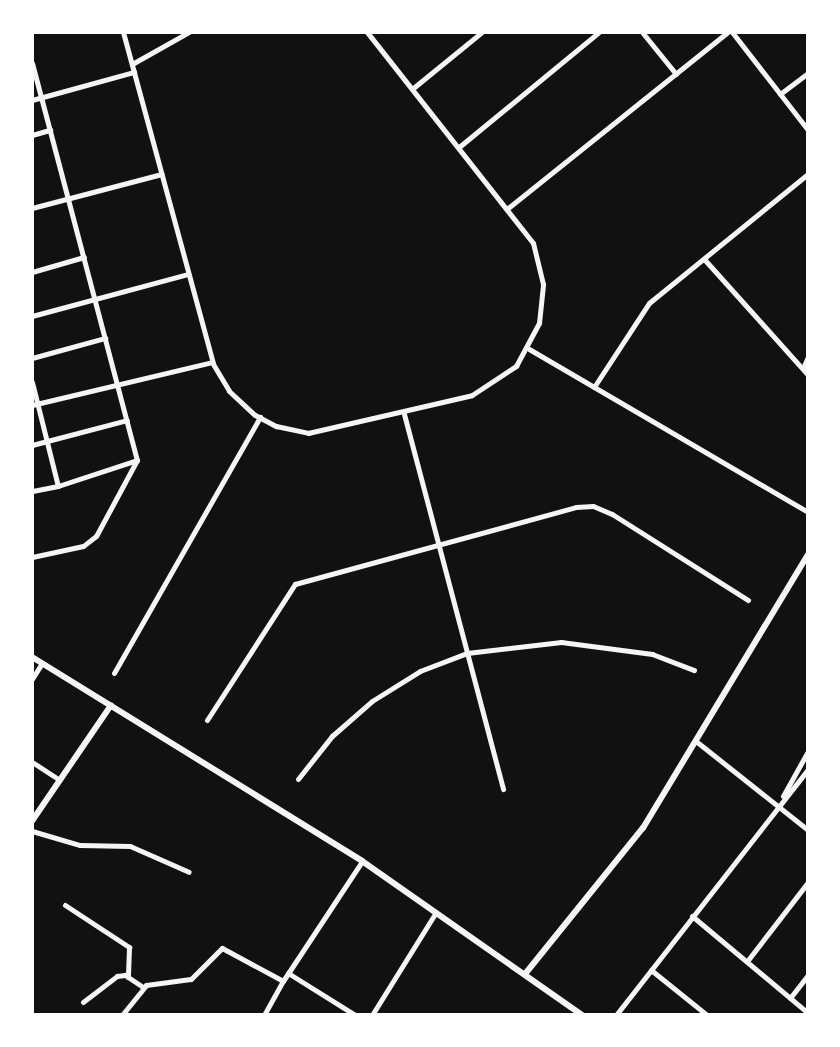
<!DOCTYPE html>
<style>
body{margin:0}
#map{position:relative;width:840px;height:1047px;overflow:hidden;background:#111;font-family:Commissioner,sans-serif}
div>[style]{position:absolute}
[style*='--x']{left:calc(var(--x)*1px);top:calc(var(--y)*1px);width:calc(var(--w)*1px);rotate:calc(var(--a)*1deg)}
.minor>*{height:5px;margin:-2.5px;padding:0 2.5px;transform-origin:2.5px;border-radius:2.5px;background:#f5f5f5}
.tertiary>*{height:6px;margin:-3px;padding:0 3px;transform-origin:3px;border-radius:3px;background:#f5f5f5}
span{translate:-50% -50%;white-space:nowrap;text-align:center;line-height:1.15;-webkit-text-stroke:7px #fff;paint-order:stroke}
.frame{position:absolute;inset:0;border:34px solid #fff;pointer-events:none}
</style>
<div id="map">
<div class="minor">
<div style="--x:123;--y:32;--w:344;--a:74.8"></div>
<div style="--x:213;--y:364;--w:31;--a:59"></div>
<div style="--x:229;--y:391;--w:35;--a:43"></div>
<div style="--x:255;--y:415;--w:24;--a:28"></div>
<div style="--x:276;--y:426;--w:33;--a:12"></div>
<div style="--x:308;--y:433;--w:168;--a:-13"></div>
<div style="--x:472;--y:395;--w:53;--a:-33.4"></div>
<div style="--x:516;--y:366;--w:49;--a:-61.9"></div>
<div style="--x:539;--y:323;--w:39;--a:-84"></div>
<div style="--x:543;--y:284;--w:42;--a:-103.7"></div>
<div style="--x:533;--y:243;--w:268;--a:-128.2"></div>
<div style="--x:642;--y:32;--w:54;--a:51"></div>
<div style="--x:732;--y:32;--w:124;--a:52.2"></div>
<div style="--x:32;--y:63;--w:411;--a:75.2"></div>
<div style="--x:137;--y:460;--w:86;--a:118.3"></div>
<div style="--x:96;--y:536;--w:16;--a:142"></div>
<div style="--x:83;--y:546;--w:52;--a:167.8"></div>
<div style="--x:132;--y:64;--w:65;--a:-29.3"></div>
<div style="--x:412;--y:89;--w:90;--a:-39.2"></div>
<div style="--x:780;--y:94;--w:35;--a:-37"></div>
<div style="--x:32;--y:100;--w:106;--a:-15.4"></div>
<div style="--x:32;--y:135;--w:19;--a:-16"></div>
<div style="--x:459;--y:147;--w:181;--a:-39.4"></div>
<div style="--x:32;--y:208;--w:134;--a:-14.7"></div>
<div style="--x:508;--y:208;--w:282;--a:-38.7"></div>
<div style="--x:704;--y:259;--w:156;--a:48.1"></div>
<div style="--x:32;--y:272;--w:54;--a:-16.1"></div>
<div style="--x:32;--y:316;--w:162;--a:-15.1"></div>
<div style="--x:529;--y:349;--w:323;--a:30.3"></div>
<div style="--x:32;--y:358;--w:76;--a:-15.3"></div>
<div style="--x:803;--y:368;--w:12;--a:-66"></div>
<div style="--x:32;--y:382;--w:107;--a:76"></div>
<div style="--x:58;--y:486;--w:26;--a:169"></div>
<div style="--x:594;--y:387;--w:100;--a:-56.8"></div>
<div style="--x:649;--y:303;--w:205;--a:-39.1"></div>
<div style="--x:32;--y:405;--w:185;--a:-13.4"></div>
<div style="--x:404;--y:414;--w:388;--a:75.2"></div>
<div style="--x:32;--y:445;--w:98;--a:-14.7"></div>
<div style="--x:58;--y:486;--w:83;--a:-18.2"></div>
<div style="--x:114;--y:673;--w:295;--a:-60.3"></div>
<div style="--x:32;--y:679;--w:19;--a:-58"></div>
<div style="--x:207;--y:720;--w:162;--a:-57.1"></div>
<div style="--x:295;--y:584;--w:291;--a:-15.3"></div>
<div style="--x:576;--y:507;--w:17;--a:-3"></div>
<div style="--x:593;--y:506;--w:21;--a:23"></div>
<div style="--x:612;--y:514;--w:161;--a:32.3"></div>
<div style="--x:697;--y:742;--w:142;--a:38.4"></div>
<div style="--x:32;--y:762;--w:33;--a:33"></div>
<div style="--x:298;--y:779;--w:55;--a:-51.7"></div>
<div style="--x:332;--y:736;--w:53;--a:-41.2"></div>
<div style="--x:372;--y:701;--w:57;--a:-32"></div>
<div style="--x:420;--y:671;--w:50;--a:-21"></div>
<div style="--x:467;--y:653;--w:95;--a:-6.7"></div>
<div style="--x:561;--y:642;--w:92;--a:7.5"></div>
<div style="--x:652;--y:654;--w:45;--a:20.9"></div>
<div style="--x:783;--y:796;--w:51;--a:-60.9"></div>
<div style="--x:32;--y:831;--w:50;--a:16.3"></div>
<div style="--x:80;--y:845;--w:50;--a:1.1"></div>
<div style="--x:130;--y:846;--w:64;--a:23.8"></div>
<div style="--x:65;--y:905;--w:77;--a:33.3"></div>
<div style="--x:129;--y:947;--w:30;--a:92"></div>
<div style="--x:692;--y:916;--w:151;--a:39.9"></div>
<div style="--x:748;--y:960;--w:98;--a:-52.4"></div>
<div style="--x:651;--y:970;--w:72;--a:38.8"></div>
<div style="--x:288;--y:973;--w:79;--a:32.1"></div>
<div style="--x:790;--y:998;--w:29;--a:-52"></div>
<div style="--x:83;--y:1002;--w:43;--a:-37.4"></div>
<div style="--x:117;--y:976;--w:8;--a:-7"></div>
<div style="--x:125;--y:975;--w:22;--a:34"></div>
<div style="--x:122;--y:1015;--w:38;--a:-51"></div>
<div style="--x:146;--y:985;--w:45;--a:-7.6"></div>
<div style="--x:191;--y:979;--w:44;--a:-45"></div>
<div style="--x:222;--y:948;--w:69;--a:28.4"></div>
<div style="--x:283;--y:981;--w:144;--a:-56.6"></div>
<div style="--x:264;--y:1015;--w:39;--a:-61"></div>
<div style="--x:372;--y:1015;--w:121;--a:-58.1"></div>
<div style="--x:616;--y:1015;--w:312;--a:-52"></div>
</div>
<div class="tertiary">
<div style="--x:32;--y:657;--w:388;--a:31.7"></div>
<div style="--x:362;--y:861;--w:269;--a:35"></div>
<div style="--x:32;--y:821;--w:140;--a:-55.7"></div>
<div style="--x:525;--y:974;--w:188;--a:-51.1"></div>
<div style="--x:643;--y:828;--w:320;--a:-58.9"></div>
</div>
<div class="frame"></div>
</div>
